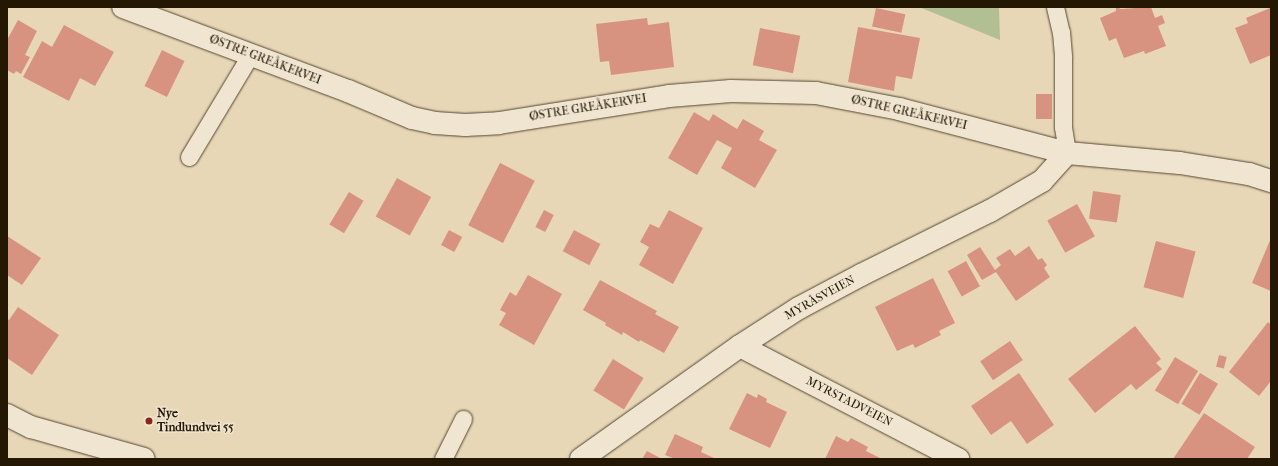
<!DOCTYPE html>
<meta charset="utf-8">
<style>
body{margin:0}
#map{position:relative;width:1278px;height:466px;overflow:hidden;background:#e7d7b7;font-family:"IM FELL French Canon",serif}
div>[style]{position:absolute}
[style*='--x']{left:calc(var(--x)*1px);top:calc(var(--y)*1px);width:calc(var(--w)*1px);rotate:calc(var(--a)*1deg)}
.green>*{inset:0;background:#b1bf92}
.building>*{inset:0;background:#d89380;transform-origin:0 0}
.roads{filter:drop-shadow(0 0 1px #554731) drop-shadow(0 0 1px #554731)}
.lane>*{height:17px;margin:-8.5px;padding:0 8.5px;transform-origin:8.5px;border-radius:8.5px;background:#efe5d0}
.street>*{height:22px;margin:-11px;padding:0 11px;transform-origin:11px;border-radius:11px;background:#efe5d0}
.dots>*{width:11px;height:11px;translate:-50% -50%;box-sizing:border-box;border:2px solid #efe5d0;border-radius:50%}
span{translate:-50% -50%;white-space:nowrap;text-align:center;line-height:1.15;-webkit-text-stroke:3px #efe5d0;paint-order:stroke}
.street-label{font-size:12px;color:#241704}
.poi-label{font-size:12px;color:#241704;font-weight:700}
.left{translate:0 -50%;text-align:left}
.frame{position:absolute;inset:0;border:8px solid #241704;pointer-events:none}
</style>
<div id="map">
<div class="green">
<div style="clip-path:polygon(919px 7px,999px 7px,1000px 40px)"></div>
</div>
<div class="building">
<div style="clip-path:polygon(1116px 7px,1121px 9px,1151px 7px,1155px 18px,1162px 15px,1165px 23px,1158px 26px,1166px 46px,1145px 54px,1144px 51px,1124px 58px,1116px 38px,1109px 41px,1100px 18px,1116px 11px)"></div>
<div style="left:876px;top:8px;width:30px;height:19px;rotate:12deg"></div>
<div style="clip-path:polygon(1270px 8px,1271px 55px,1250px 64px,1235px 28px,1248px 23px,1246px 18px)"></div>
<div style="clip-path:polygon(647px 18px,648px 25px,669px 22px,674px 67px,611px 75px,609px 61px,600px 62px,596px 24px)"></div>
<div style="clip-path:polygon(18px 20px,37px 31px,25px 55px,30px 57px,21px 74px,16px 71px,14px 74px,7px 70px,7px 40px)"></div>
<div style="clip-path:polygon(64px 25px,114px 52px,95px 86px,80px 78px,69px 101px,23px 77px,42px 41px,52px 47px)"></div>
<div style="clip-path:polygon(858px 27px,920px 38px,912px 79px,896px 76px,894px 91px,848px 82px)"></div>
<div style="left:760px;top:28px;width:41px;height:38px;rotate:11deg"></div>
<div style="left:162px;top:50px;width:25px;height:40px;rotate:26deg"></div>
<div style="left:1036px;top:94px;width:16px;height:25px"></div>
<div style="clip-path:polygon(694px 112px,709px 121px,713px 114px,737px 129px,743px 119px,764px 131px,759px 140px,777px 150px,755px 188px,721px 168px,732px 148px,717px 140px,697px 175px,668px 158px)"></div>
<div style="left:500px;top:163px;width:39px;height:70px;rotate:27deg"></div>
<div style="left:397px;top:178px;width:39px;height:44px;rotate:29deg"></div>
<div style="left:1093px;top:191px;width:28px;height:28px;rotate:8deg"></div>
<div style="left:349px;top:192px;width:17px;height:38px;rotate:31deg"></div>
<div style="left:1077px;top:204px;width:37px;height:34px;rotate:61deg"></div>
<div style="left:544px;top:210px;width:11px;height:19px;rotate:27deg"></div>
<div style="clip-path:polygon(669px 210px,703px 228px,673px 284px,639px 265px,649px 247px,640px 242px,650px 224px,659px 228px)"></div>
<div style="left:449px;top:230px;width:15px;height:17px;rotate:28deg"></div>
<div style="left:574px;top:230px;width:30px;height:24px;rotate:28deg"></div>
<div style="clip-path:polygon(7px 236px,41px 258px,22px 285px,7px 275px)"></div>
<div style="clip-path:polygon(1271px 238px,1271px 291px,1252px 283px)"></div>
<div style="left:1156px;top:241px;width:41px;height:48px;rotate:15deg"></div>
<div style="clip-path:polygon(1029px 246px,1038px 260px,1042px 258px,1047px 265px,1044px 268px,1050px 277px,1016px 301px,996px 272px,982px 280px,967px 255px,980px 247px,995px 270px,1001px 265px,996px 258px,1010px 249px,1015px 256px)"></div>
<div style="left:966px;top:261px;width:29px;height:21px;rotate:61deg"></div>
<div style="clip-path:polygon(528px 275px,562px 294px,534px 345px,499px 325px,506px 313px,500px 310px,510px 292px,516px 296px)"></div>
<div style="clip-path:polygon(933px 278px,955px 323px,939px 331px,941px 335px,915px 348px,913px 344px,897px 351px,875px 307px)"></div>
<div style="clip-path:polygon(600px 280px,657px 311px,655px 314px,679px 327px,664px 353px,640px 340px,639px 342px,623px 332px,622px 335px,605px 325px,606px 323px,583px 310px)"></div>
<div style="clip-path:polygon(18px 307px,59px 335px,32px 375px,7px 358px,7px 319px,9px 320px)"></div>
<div style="clip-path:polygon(1268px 322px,1271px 325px,1271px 381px,1259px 396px,1229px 372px)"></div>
<div style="clip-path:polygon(1135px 326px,1161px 359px,1156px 363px,1162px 369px,1136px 390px,1131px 384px,1095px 413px,1068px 379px)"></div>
<div style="left:1010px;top:341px;width:23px;height:36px;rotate:56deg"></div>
<div style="left:1219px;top:355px;width:8px;height:12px;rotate:14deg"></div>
<div style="left:1175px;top:357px;width:27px;height:39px;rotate:31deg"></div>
<div style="left:613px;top:359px;width:36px;height:37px;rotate:32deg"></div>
<div style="clip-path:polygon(1019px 373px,1054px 425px,1027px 444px,1011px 421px,991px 435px,971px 406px)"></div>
<div style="left:1200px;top:373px;width:21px;height:36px;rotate:31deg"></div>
<div style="clip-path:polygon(747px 393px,757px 398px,758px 394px,767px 399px,766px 402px,787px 412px,770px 448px,729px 429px)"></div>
<div style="clip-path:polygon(1204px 413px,1255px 447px,1247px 459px,1173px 459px)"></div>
<div style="clip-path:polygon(675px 434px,703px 447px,701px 452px,716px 459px,675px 459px,665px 455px)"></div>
<div style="clip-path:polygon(836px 436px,848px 442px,851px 438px,868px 447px,866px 451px,882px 459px,825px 459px)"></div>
<div style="clip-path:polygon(647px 451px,662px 459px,642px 459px)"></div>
</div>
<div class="roads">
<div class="lane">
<div style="--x:1055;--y:7;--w:26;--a:77"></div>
<div style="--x:1061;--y:32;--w:25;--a:85"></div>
<div style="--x:1063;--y:57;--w:70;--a:90"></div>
<div style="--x:1063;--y:127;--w:26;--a:81"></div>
<div style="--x:189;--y:157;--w:120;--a:-59"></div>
<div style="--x:443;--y:459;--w:45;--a:-63.4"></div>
</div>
<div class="street">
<div style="--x:123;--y:7;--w:240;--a:20.5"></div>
<div style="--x:348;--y:91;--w:69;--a:22.9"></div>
<div style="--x:412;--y:118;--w:24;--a:12"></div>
<div style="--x:435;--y:123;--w:30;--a:4"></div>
<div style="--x:465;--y:125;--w:34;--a:-3"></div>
<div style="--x:499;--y:123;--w:172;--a:-9"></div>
<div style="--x:669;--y:96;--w:62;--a:-4.6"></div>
<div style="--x:731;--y:91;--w:85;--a:1.3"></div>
<div style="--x:816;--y:93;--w:85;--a:10.9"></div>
<div style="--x:899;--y:109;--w:174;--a:14.7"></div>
<div style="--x:1067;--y:153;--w:113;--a:5.1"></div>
<div style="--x:1180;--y:163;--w:70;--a:9.1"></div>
<div style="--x:1249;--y:174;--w:23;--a:18"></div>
<div style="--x:740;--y:346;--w:246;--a:27.4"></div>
<div style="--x:7;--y:415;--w:27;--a:27"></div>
<div style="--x:31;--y:427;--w:117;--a:15.8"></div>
<div style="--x:581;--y:459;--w:195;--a:-35.4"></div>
<div style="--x:740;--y:346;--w:70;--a:-32.8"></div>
<div style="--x:799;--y:308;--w:70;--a:-28"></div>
<div style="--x:861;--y:275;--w:144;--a:-26.4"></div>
<div style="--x:990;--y:211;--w:60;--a:-30"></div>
<div style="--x:1042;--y:181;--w:38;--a:-48"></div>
</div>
</div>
<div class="dots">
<div style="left:149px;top:421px;background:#8f2418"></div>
</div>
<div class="street-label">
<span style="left:265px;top:60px;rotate:21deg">ØSTRE GREÅKERVEI</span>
<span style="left:588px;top:108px;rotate:-9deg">ØSTRE GREÅKERVEI</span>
<span style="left:909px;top:113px;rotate:13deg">ØSTRE GREÅKERVEI</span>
<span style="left:820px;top:298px;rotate:-29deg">MYRÅSVEIEN</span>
<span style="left:849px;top:402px;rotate:27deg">MYRSTADVEIEN</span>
</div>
<div class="poi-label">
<span class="left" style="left:157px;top:421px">Nye<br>Tindlundvei 55</span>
</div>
<div class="frame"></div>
</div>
